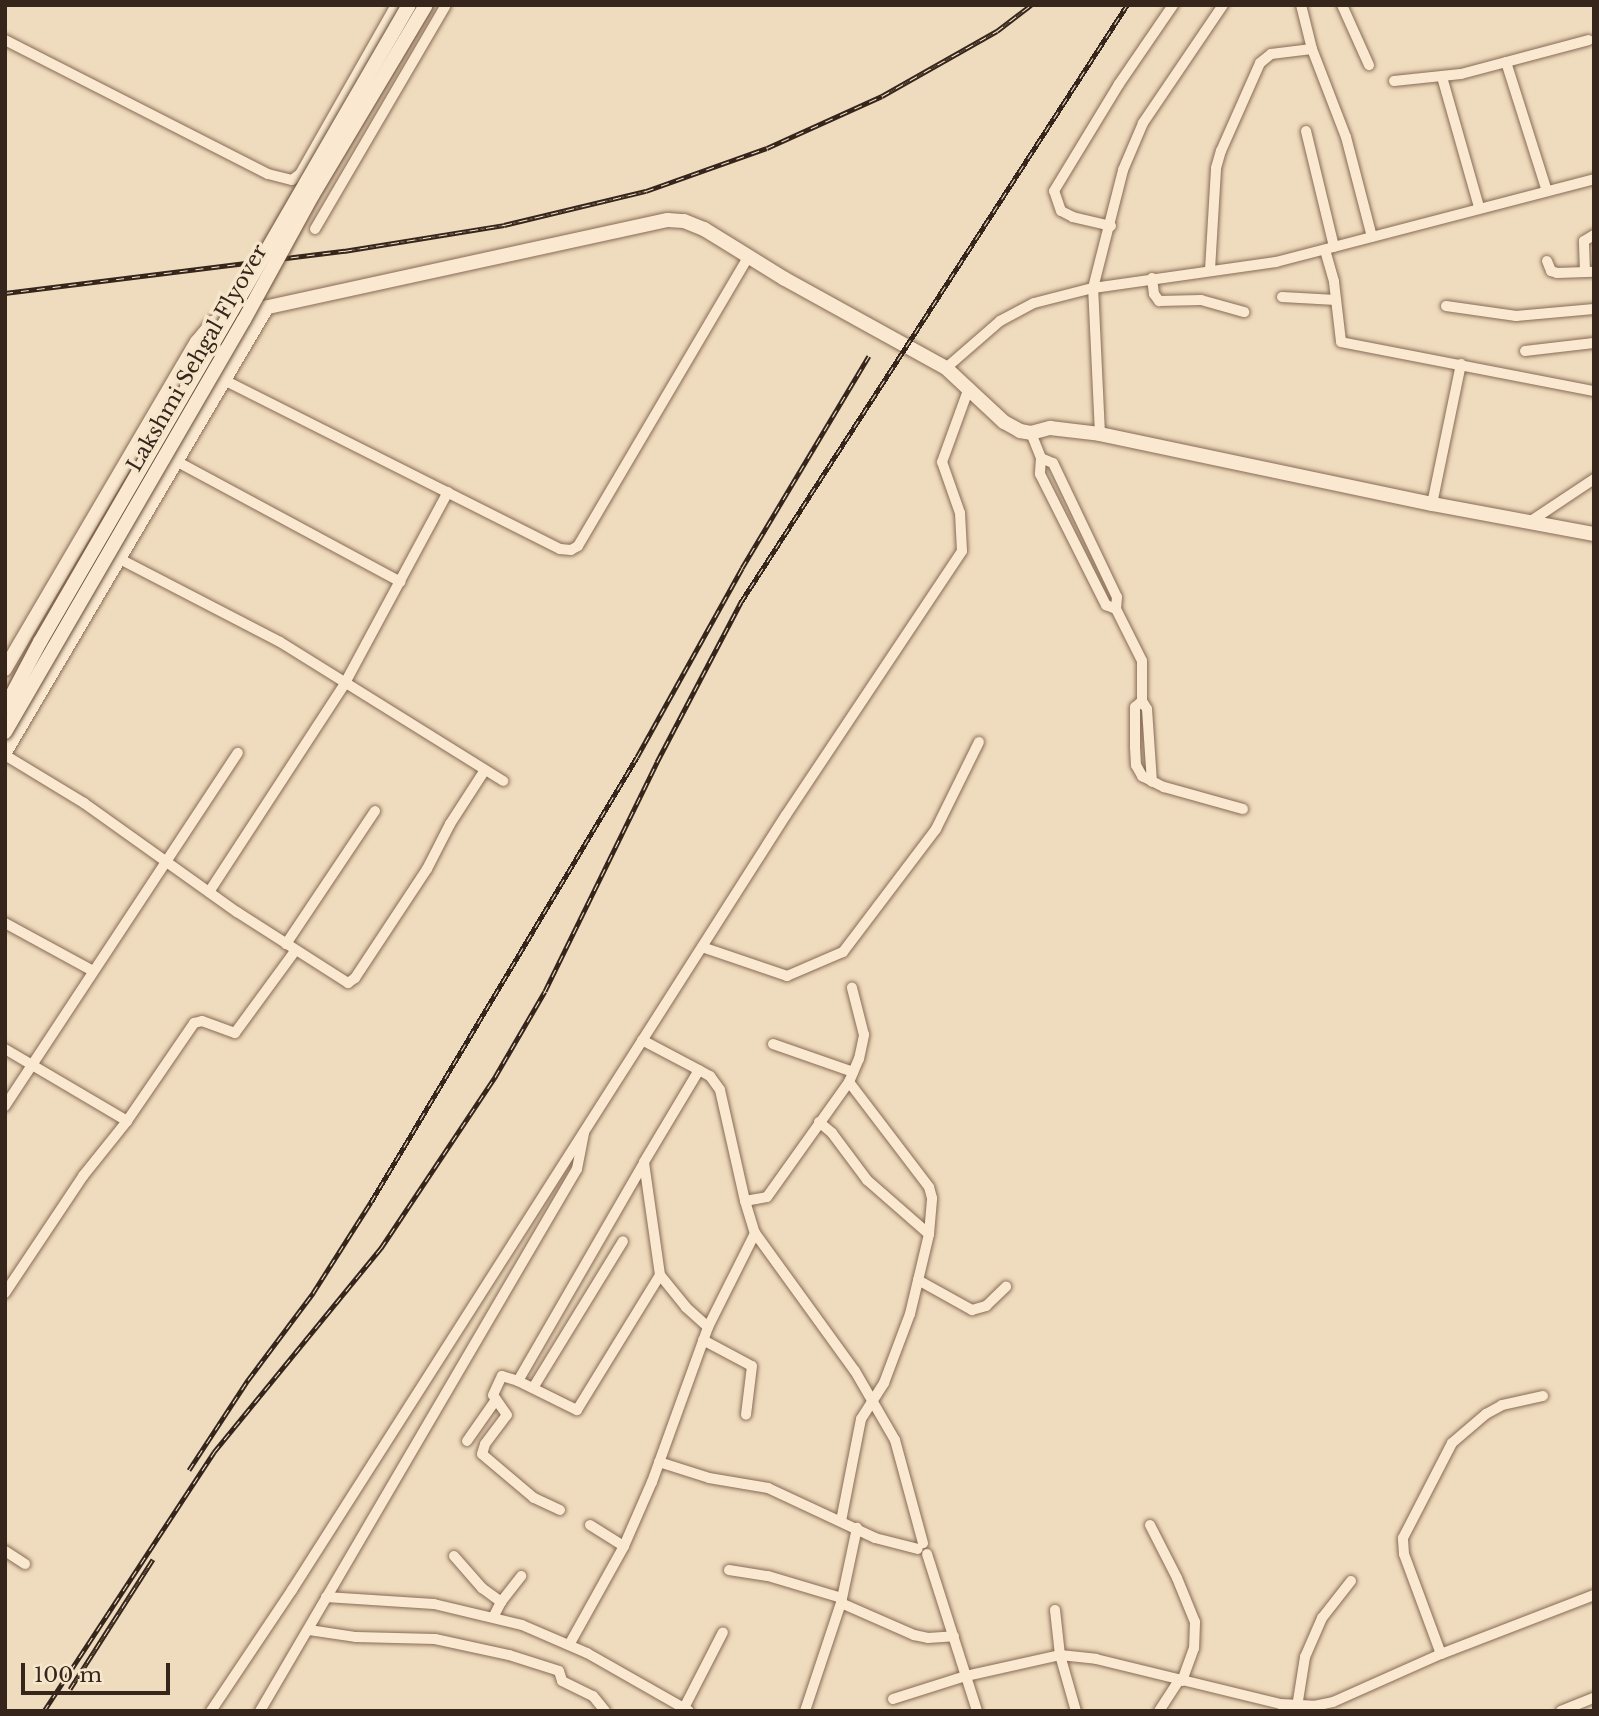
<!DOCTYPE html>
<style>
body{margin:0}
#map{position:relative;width:1599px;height:1716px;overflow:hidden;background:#efdbbd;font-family:"Libre Baskerville",serif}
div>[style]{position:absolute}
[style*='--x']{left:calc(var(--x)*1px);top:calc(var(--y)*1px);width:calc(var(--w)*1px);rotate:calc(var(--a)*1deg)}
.roads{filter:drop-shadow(0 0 2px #876b56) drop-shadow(0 0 2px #876b56)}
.street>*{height:10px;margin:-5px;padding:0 5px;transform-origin:5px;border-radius:5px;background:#fae9d0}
.secondary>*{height:14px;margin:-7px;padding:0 7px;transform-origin:7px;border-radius:7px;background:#fae9d0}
.rail>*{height:5px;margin-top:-2.5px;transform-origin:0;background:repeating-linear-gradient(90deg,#f6e6cc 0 8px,#35251b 0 16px);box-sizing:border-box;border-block:2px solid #35251b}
.bridges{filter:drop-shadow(0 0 2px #684c39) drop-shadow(0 0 2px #684c39)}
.secondary-bridge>*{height:14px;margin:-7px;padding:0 7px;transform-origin:7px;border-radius:7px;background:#fae9d0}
span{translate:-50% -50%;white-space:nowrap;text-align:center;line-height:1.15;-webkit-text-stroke:7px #f6e6cc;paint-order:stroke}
.street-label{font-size:21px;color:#35251b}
.frame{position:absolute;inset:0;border:7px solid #35251b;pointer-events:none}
.scale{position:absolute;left:21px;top:1663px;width:149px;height:32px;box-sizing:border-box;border:4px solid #35251b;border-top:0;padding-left:9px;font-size:21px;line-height:24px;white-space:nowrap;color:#35251b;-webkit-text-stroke:5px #f6e6cc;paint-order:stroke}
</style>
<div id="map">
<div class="roads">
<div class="street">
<div style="--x:1342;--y:5;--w:66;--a:65.8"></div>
<div style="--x:5;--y:40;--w:295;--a:27"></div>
<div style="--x:268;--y:174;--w:25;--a:14"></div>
<div style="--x:292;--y:180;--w:10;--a:-37"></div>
<div style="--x:300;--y:174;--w:194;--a:-60.4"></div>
<div style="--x:1312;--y:49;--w:94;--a:68.9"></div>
<div style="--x:1346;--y:137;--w:103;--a:75.4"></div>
<div style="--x:1506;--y:62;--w:135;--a:72.4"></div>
<div style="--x:1442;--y:77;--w:135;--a:74.1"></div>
<div style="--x:1394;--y:81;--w:67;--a:-6"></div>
<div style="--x:1461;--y:74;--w:132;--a:-14.9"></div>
<div style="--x:1306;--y:131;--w:119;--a:76.4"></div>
<div style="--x:1111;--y:226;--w:39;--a:-167"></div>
<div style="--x:1073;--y:217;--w:13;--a:-153"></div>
<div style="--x:1061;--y:211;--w:21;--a:-109"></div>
<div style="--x:1054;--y:191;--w:125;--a:-58.7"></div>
<div style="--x:1119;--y:84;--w:96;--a:-55.6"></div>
<div style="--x:315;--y:229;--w:259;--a:-59.7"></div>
<div style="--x:1325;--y:250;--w:33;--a:74"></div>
<div style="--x:1334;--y:282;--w:60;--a:83.3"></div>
<div style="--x:1341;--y:342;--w:258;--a:11"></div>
<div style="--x:1547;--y:261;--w:11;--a:68"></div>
<div style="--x:1551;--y:271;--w:6;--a:18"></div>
<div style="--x:1557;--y:273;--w:37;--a:-2"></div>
<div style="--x:1210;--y:270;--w:102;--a:-86.6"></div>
<div style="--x:1216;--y:168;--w:18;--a:-74"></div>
<div style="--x:1221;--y:151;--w:96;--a:-66.1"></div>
<div style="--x:1260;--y:63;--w:14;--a:-39"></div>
<div style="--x:1271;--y:54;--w:41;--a:-7"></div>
<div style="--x:1312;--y:49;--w:45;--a:-104"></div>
<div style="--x:1585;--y:272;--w:31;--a:-92"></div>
<div style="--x:1584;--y:241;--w:12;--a:-31"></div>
<div style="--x:1152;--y:278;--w:16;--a:83"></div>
<div style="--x:1154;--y:294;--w:9;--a:54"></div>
<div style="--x:1159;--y:301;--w:42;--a:-1.4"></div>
<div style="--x:1201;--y:300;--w:45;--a:15.6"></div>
<div style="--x:1282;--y:297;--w:54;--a:3.2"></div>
<div style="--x:1446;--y:306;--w:71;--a:8.1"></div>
<div style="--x:1516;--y:316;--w:78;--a:-5.1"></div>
<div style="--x:1525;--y:351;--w:69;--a:-6.6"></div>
<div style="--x:946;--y:368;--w:72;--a:-41"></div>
<div style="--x:1000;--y:321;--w:38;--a:-28"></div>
<div style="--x:1034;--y:303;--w:61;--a:-14.3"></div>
<div style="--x:1093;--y:288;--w:185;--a:-8.1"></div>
<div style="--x:1276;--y:262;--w:329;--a:-14.6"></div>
<div style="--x:224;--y:380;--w:376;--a:26.7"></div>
<div style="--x:560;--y:549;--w:11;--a:5"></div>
<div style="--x:571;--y:550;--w:8;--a:-30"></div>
<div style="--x:578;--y:546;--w:335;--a:-59.5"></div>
<div style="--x:1031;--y:433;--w:27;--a:68"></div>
<div style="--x:1041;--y:458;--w:16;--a:94"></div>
<div style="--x:1040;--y:474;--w:147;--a:63.3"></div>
<div style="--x:1106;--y:605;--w:11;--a:22"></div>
<div style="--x:1100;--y:434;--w:146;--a:-92.7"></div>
<div style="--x:1093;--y:288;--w:122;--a:-75.7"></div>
<div style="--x:1123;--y:170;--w:51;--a:-66.9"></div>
<div style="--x:1143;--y:123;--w:143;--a:-55.9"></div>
<div style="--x:1041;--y:458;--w:13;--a:23"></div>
<div style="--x:1053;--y:463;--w:148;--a:64.5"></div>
<div style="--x:1117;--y:597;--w:12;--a:95"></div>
<div style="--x:1116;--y:609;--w:58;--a:63.4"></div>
<div style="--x:1142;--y:661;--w:40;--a:90"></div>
<div style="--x:1142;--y:701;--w:9;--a:58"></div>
<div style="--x:1147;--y:709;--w:73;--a:86.1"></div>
<div style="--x:176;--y:461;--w:255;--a:28.3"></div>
<div style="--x:1432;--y:504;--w:143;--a:-78.3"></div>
<div style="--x:1531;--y:521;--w:76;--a:-33.7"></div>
<div style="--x:118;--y:558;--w:182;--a:27.4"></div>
<div style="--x:280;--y:642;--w:263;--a:31.9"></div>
<div style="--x:1142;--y:701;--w:9;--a:139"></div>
<div style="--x:1135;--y:707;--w:40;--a:90"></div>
<div style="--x:1135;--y:747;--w:18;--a:87"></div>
<div style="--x:1136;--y:765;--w:13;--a:61"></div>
<div style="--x:1142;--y:776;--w:25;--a:27"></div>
<div style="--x:1164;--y:787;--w:82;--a:15.6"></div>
<div style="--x:5;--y:755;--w:92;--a:31.3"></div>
<div style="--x:84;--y:803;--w:188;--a:35.5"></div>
<div style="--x:237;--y:912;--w:132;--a:32.6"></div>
<div style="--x:348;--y:983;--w:9;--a:-36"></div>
<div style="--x:355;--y:978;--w:131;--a:-56.6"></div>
<div style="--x:427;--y:869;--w:51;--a:-62.9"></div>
<div style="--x:450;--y:824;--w:64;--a:-57.1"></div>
<div style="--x:209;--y:892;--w:249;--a:-56.9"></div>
<div style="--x:345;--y:683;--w:217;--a:-61.7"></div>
<div style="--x:5;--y:923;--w:100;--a:28.6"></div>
<div style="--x:286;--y:944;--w:160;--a:-56.2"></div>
<div style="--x:702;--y:947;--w:90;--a:18.8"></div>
<div style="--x:787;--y:976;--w:61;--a:-23.2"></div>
<div style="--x:843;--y:952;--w:154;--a:-52.9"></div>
<div style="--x:936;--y:829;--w:97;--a:-63.7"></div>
<div style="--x:642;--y:1040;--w:64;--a:27.8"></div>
<div style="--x:773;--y:1044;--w:85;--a:19.3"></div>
<div style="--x:5;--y:1049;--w:142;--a:30.5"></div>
<div style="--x:5;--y:1106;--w:423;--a:-56.6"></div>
<div style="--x:819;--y:1122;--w:17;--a:40"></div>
<div style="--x:832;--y:1133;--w:59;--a:53.3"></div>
<div style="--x:867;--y:1180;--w:82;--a:41.1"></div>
<div style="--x:745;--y:1201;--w:22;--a:-10"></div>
<div style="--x:767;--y:1197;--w:141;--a:-54.5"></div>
<div style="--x:849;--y:1082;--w:25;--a:-67"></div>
<div style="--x:859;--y:1059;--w:25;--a:-78"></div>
<div style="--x:864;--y:1035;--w:49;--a:-104.3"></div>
<div style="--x:918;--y:1280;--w:62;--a:29.1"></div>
<div style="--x:972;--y:1310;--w:15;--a:-16"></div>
<div style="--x:986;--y:1306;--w:28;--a:-44"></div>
<div style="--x:5;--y:1293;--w:141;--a:-56.3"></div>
<div style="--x:83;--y:1176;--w:70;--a:-51.3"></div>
<div style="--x:127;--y:1121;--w:119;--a:-55.6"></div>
<div style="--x:194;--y:1023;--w:8;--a:-14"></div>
<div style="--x:202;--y:1021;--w:35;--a:20"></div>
<div style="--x:235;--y:1033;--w:102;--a:-53.8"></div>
<div style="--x:708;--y:1327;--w:30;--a:-138"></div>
<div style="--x:686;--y:1307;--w:41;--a:-129.1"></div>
<div style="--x:660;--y:1275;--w:114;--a:-98.1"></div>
<div style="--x:644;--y:1162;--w:107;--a:-59.1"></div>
<div style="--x:699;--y:1070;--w:13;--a:29"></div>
<div style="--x:710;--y:1076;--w:17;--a:54"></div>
<div style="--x:720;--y:1090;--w:114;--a:77.3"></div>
<div style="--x:745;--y:1201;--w:34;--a:73"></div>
<div style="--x:755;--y:1233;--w:170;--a:54.1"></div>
<div style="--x:855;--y:1371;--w:80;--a:59.9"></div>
<div style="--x:895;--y:1440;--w:107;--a:74.8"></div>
<div style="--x:703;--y:1340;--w:55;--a:28"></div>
<div style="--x:752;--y:1366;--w:49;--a:97"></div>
<div style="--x:518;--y:1381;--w:66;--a:26.2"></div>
<div style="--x:577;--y:1410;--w:158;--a:-58.4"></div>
<div style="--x:533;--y:1388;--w:172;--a:-58.5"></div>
<div style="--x:467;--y:1441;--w:49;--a:-55"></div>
<div style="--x:659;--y:1462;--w:52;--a:17.7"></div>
<div style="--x:709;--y:1478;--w:60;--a:9.6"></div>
<div style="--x:768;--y:1488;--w:118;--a:25"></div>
<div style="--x:875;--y:1538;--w:44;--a:14.3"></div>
<div style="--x:560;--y:1510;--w:29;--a:-155"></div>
<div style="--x:534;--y:1498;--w:68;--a:-139.8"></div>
<div style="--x:482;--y:1454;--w:10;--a:-73"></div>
<div style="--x:485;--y:1444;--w:36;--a:-53"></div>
<div style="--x:507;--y:1415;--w:24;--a:-125"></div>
<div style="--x:493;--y:1395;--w:21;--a:-65"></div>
<div style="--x:502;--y:1376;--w:17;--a:17"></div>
<div style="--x:518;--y:1381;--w:252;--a:-60"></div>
<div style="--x:841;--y:1521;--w:104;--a:-78.9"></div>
<div style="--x:861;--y:1419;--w:43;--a:-57.4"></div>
<div style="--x:884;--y:1383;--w:74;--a:-69.4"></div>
<div style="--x:910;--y:1314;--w:82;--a:-76.6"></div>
<div style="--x:929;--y:1234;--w:36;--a:-85"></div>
<div style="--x:932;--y:1198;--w:11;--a:-105"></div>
<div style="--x:929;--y:1187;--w:132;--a:-127.3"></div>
<div style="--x:590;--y:1525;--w:40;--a:32"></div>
<div style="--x:1150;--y:1525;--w:59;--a:63"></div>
<div style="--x:1177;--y:1578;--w:48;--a:67.8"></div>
<div style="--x:1195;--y:1622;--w:26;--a:92"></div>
<div style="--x:1194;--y:1648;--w:35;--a:110"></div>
<div style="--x:5;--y:1551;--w:24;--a:33"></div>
<div style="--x:927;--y:1554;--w:165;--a:72.3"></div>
<div style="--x:454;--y:1556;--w:43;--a:48.8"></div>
<div style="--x:482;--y:1588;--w:24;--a:36"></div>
<div style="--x:501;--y:1602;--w:16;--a:117"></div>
<div style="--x:729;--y:1570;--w:39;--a:9"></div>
<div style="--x:768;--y:1576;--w:77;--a:16.6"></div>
<div style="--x:326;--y:1597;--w:108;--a:3.7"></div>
<div style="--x:434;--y:1604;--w:90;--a:13.4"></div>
<div style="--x:522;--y:1625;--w:71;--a:23.3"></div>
<div style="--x:587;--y:1653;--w:117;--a:29.6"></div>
<div style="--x:501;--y:1602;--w:33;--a:-52"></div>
<div style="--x:841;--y:1603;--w:80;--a:23.7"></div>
<div style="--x:914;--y:1635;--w:14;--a:12"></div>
<div style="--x:928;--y:1638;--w:26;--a:-4"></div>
<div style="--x:1055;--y:1610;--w:45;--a:83.7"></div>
<div style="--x:1060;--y:1655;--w:58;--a:74.1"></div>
<div style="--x:309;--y:1630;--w:48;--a:8.5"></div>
<div style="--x:356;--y:1637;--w:79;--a:1.5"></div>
<div style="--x:435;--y:1639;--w:76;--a:12.2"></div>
<div style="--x:509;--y:1655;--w:52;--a:17.7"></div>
<div style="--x:559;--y:1671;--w:10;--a:73"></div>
<div style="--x:562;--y:1681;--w:34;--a:26"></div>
<div style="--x:593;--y:1696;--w:19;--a:51"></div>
<div style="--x:569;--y:1645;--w:113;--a:-60.9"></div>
<div style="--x:624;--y:1546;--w:70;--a:-66.4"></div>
<div style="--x:652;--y:1482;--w:165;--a:-70.1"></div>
<div style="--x:708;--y:1327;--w:105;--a:-63.4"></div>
<div style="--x:1441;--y:1654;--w:107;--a:-110.3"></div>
<div style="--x:1404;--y:1554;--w:16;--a:-94"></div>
<div style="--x:1403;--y:1538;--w:107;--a:-62.7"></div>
<div style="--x:1452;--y:1443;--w:45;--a:-40.5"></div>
<div style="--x:1486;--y:1414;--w:18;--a:-29"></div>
<div style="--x:1502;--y:1405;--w:42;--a:-12.4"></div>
<div style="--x:893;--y:1699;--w:77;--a:-17.5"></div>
<div style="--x:966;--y:1676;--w:96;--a:-12.6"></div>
<div style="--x:1060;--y:1655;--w:36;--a:6"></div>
<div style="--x:1096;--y:1659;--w:189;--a:13.7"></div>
<div style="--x:1280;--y:1704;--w:34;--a:3"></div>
<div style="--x:1314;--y:1706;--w:19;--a:-12"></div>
<div style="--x:1333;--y:1702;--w:118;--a:-24"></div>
<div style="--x:1441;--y:1654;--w:164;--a:-21.1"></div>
<div style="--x:1297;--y:1707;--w:51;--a:-80.9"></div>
<div style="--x:1305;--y:1657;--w:43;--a:-66.4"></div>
<div style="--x:1322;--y:1618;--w:47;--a:-51.9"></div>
<div style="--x:684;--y:1708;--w:85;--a:-62.8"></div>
<div style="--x:211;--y:1711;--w:146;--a:-56.2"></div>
<div style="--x:292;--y:1590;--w:919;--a:-57.49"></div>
<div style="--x:786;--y:815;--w:317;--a:-56.3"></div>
<div style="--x:962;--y:551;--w:38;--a:-93"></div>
<div style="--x:960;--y:513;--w:54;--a:-109.4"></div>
<div style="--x:942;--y:462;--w:79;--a:-70"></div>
<div style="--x:260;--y:1711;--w:628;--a:-59.68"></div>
<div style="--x:577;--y:1169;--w:37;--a:-79"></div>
<div style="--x:805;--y:1711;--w:114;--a:-71.6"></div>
<div style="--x:841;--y:1603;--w:77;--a:-78"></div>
<div style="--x:1159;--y:1711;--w:37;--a:-57"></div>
<div style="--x:1561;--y:1711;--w:35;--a:-22"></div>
</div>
<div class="secondary">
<div style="--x:5;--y:669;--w:379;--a:-59.6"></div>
<div style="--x:197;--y:342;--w:25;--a:-50"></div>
<div style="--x:213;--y:323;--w:16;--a:-27"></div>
<div style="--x:227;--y:316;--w:451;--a:-12.3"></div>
<div style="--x:668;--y:220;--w:16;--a:4"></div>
<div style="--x:684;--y:221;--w:22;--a:22"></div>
<div style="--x:704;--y:229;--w:95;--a:31.7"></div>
<div style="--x:785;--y:279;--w:184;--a:28.9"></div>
<div style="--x:946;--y:368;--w:79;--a:43"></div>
<div style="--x:1004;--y:422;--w:18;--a:29"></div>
<div style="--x:1020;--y:431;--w:11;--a:10"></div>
<div style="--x:1031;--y:433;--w:20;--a:-15"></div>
<div style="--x:1050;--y:428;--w:50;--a:6.8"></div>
<div style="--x:1100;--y:434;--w:339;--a:11.9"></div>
<div style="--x:1432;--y:504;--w:165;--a:10.5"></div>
<div style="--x:5;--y:752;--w:516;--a:-59.51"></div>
</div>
</div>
<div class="rail">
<div style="--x:5;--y:293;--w:342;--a:-7.1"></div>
<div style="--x:344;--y:251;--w:162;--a:-9.2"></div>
<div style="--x:504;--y:225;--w:146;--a:-13.5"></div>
<div style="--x:646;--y:191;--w:128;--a:-19.6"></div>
<div style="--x:767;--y:148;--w:126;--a:-24.3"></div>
<div style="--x:882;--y:96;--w:132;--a:-29.5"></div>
<div style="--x:997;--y:31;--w:43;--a:-37.4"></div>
<div style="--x:189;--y:1470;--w:108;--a:-56.8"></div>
<div style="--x:248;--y:1380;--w:109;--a:-53.2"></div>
<div style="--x:313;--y:1293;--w:108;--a:-57.5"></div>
<div style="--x:371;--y:1202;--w:518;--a:-59.13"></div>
<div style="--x:637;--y:757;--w:216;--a:-60.9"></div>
<div style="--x:742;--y:568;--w:247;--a:-59.1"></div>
<div style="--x:70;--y:1689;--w:154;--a:-57.4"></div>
<div style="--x:44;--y:1711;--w:310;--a:-56.7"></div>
<div style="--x:214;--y:1452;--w:264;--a:-50.7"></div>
<div style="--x:381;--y:1248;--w:206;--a:-56.3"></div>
<div style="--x:495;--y:1077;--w:99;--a:-59.8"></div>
<div style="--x:545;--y:991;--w:255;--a:-63.9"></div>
<div style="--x:657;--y:762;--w:181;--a:-62.3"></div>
<div style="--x:741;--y:602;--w:711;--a:-57.11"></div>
</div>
<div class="bridges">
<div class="secondary-bridge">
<div style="--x:5;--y:708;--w:75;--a:-62.1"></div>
<div style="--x:40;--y:642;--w:736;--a:-59.92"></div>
<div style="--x:5;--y:732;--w:476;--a:-59.9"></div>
<div style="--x:244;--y:320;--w:141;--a:-61.3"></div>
<div style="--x:312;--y:196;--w:222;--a:-59.2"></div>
</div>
</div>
<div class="street-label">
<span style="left:197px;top:358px;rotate:-60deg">Lakshmi Sehgal Flyover</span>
</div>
<div class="frame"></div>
<div class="scale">100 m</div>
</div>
